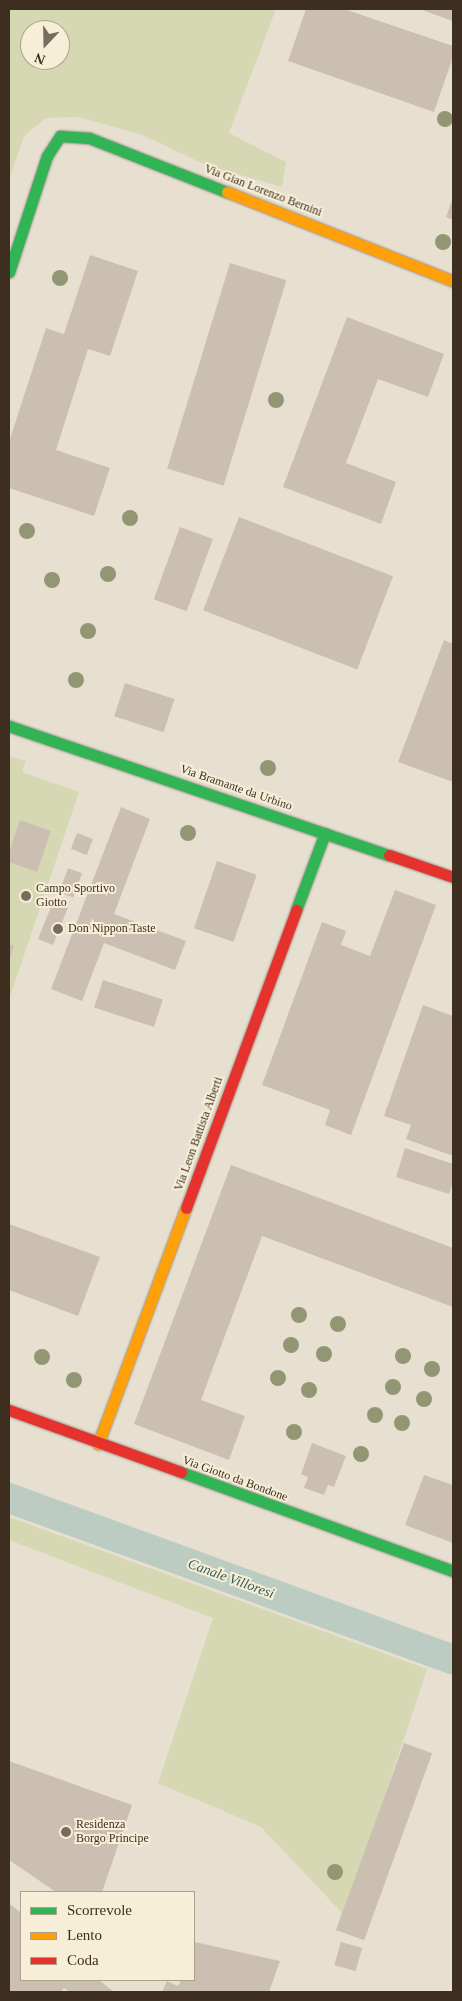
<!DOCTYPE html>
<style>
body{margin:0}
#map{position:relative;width:462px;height:2001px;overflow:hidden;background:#e7e0d1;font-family:"Times New Roman",serif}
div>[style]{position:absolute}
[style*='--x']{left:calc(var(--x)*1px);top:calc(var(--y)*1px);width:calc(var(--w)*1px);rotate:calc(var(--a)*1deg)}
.green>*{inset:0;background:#d6d7b3}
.canal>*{height:30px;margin:-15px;padding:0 15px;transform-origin:15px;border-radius:15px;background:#bcccc2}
.building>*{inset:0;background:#cbbfb2;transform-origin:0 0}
.roads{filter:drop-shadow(0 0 1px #9c958a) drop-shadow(0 0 1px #9c958a)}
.fast>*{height:11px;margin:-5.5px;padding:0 5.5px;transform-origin:5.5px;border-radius:5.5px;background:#30b455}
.slow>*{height:11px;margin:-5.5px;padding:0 5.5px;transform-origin:5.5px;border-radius:5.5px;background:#ff9f0a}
.jam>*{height:11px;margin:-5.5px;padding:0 5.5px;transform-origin:5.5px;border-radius:5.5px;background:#e5322d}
.trees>*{width:16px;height:16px;margin:-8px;border-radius:50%;background:#929673}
.dots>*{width:14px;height:14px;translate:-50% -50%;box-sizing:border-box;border:2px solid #f7eed8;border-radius:50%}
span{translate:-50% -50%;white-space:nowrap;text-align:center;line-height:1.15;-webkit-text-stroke:4px #f7eed8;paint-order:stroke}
.street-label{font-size:12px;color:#3d2e20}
.poi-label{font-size:12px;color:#3d2e20}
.left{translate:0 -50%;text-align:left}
.water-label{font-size:14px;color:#2f5d5a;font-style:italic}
.frame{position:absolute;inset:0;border:10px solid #3d2e20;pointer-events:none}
.legend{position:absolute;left:20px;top:1891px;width:175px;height:90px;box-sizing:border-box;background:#f7eed8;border:1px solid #ada18e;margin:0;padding:6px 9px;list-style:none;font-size:15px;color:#3d2e20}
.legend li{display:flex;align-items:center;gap:10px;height:25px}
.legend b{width:25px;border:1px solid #ada18e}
.north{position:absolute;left:20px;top:20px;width:50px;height:50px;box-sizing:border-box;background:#f7eed8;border:1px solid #ada18e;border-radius:50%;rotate:201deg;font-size:14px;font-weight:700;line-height:20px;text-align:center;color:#3d2e20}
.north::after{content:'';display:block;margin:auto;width:18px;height:22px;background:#786c5e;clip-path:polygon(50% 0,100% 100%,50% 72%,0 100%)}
</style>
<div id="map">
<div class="green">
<div style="clip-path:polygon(evenodd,9px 9px,276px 9px,229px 133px,286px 162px,282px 187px,206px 165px,140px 134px,78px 117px,46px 118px,24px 136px,9px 180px,9px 9px,30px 30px,60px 30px,60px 60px,30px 60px,30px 30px)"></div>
<div style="clip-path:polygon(9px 756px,26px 761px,22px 772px,79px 792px,9px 1000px)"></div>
<div style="clip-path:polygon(9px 1517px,427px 1669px,345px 1916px,261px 1827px,158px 1783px,213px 1618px,9px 1540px)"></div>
</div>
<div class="canal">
<div style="--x:9;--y:1498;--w:473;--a:20"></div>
</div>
<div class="building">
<div style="clip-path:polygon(306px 9px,344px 9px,453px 46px,453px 57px,434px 112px,288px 61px)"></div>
<div style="clip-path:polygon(419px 9px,453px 9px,453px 21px)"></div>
<div style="clip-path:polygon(453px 198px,453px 220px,446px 217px)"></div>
<div style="clip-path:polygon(90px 255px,138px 271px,110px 356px,88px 349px,56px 450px,110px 468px,94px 516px,9px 488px,9px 442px,46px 328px,64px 334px)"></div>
<div style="left:230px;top:263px;width:59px;height:215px;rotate:17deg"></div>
<div style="clip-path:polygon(347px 317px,444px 354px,428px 397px,378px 379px,346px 463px,396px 482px,381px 524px,283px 487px)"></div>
<div style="left:239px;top:517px;width:165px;height:100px;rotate:21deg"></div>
<div style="left:180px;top:527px;width:35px;height:77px;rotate:20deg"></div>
<div style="clip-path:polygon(444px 640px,453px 644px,453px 782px,398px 762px)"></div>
<div style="left:125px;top:683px;width:52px;height:35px;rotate:18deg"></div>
<div style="clip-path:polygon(121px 807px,150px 819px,114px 914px,186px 941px,175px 970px,104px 943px,82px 1001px,51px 989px)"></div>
<div style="clip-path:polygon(20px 820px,51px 831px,37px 872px,9px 862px,9px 852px)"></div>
<div style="left:77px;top:833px;width:17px;height:17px;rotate:21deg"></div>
<div style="left:217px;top:861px;width:42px;height:71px;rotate:19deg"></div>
<div style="left:68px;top:868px;width:15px;height:26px;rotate:20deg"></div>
<div style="clip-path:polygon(395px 890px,436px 905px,351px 1135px,325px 1125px,330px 1110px,262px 1085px,322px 922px,346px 931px,341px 945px,370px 956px)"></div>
<div style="left:53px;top:902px;width:16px;height:40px;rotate:22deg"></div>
<div style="clip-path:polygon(9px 944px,14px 946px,9px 961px)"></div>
<div style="left:103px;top:980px;width:63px;height:29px;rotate:18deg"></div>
<div style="clip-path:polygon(423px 1005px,453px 1016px,453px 1156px,406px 1139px,411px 1125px,384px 1116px)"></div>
<div style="clip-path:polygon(405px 1148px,453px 1164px,453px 1182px,449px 1194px,396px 1177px)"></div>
<div style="clip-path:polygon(231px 1165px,453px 1248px,453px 1307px,262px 1236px,201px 1400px,245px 1416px,229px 1460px,134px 1424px)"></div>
<div style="clip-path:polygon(9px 1224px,100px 1257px,78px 1316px,9px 1290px)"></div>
<div style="clip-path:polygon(312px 1443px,346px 1456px,334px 1487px,328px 1485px,324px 1495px,304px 1488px,308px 1477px,301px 1474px)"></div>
<div style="clip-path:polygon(424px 1475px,453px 1485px,453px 1543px,405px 1525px)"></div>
<div style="left:404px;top:1743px;width:30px;height:199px;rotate:20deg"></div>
<div style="clip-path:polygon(9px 1761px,132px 1805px,102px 1892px,56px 1892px,9px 1860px)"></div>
<div style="clip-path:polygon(9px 1903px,21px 1913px,21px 1980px,99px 1980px,114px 1992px,70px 1992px,64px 1988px,61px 1992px,9px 1992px)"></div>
<div style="clip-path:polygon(195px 1942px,280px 1961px,269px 1992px,162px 1992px,167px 1981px,178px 1986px,181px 1980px,194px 1980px)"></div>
<div style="left:341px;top:1942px;width:22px;height:24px;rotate:16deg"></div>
</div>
<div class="roads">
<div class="fast">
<div style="--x:9;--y:272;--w:122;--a:-71.9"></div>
<div style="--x:47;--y:156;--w:24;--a:-57"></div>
<div style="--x:60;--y:136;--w:29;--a:4"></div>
<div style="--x:89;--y:138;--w:148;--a:21.4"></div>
<div style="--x:9;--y:726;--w:401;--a:18.8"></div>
<div style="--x:296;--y:910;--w:82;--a:-69.4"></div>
<div style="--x:181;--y:1472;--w:289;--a:20"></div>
</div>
<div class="slow">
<div style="--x:227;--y:192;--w:243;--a:21.5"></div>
<div style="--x:98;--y:1444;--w:252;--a:-69.6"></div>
</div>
<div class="jam">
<div style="--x:389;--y:855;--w:68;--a:19"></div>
<div style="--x:186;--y:1208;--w:318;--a:-69.7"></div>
<div style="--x:9;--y:1410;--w:183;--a:19.8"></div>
</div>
</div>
<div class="trees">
<div style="left:445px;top:119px"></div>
<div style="left:443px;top:242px"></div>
<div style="left:60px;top:278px"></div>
<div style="left:276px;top:400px"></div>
<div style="left:130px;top:518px"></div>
<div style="left:27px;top:531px"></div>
<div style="left:108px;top:574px"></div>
<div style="left:52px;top:580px"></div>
<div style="left:88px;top:631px"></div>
<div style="left:76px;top:680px"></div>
<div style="left:268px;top:768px"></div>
<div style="left:188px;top:833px"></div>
<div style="left:299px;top:1315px"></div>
<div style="left:338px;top:1324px"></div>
<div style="left:291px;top:1345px"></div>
<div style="left:324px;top:1354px"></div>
<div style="left:403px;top:1356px"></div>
<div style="left:42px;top:1357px"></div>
<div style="left:432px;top:1369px"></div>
<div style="left:278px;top:1378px"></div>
<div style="left:74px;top:1380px"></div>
<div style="left:393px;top:1387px"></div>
<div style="left:309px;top:1390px"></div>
<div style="left:424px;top:1399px"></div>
<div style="left:375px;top:1415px"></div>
<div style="left:402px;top:1423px"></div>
<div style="left:294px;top:1432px"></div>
<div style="left:361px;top:1454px"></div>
<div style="left:335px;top:1872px"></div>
</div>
<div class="dots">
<div style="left:26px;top:896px;background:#786c5e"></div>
<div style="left:58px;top:929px;background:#786c5e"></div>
<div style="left:66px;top:1832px;background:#786c5e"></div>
</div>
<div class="street-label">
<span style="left:263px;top:191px;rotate:21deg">Via Gian Lorenzo Bernini</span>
<span style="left:236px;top:788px;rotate:19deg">Via Bramante da Urbino</span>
<span style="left:199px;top:1134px;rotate:-70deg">Via Leon Battista Alberti</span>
<span style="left:235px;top:1479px;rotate:20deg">Via Giotto da Bondone</span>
</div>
<div class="poi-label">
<span class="left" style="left:36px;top:896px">Campo Sportivo<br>Giotto</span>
<span class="left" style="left:68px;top:929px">Don Nippon Taste</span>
<span class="left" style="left:76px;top:1832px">Residenza<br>Borgo Principe</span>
</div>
<div class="water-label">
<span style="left:231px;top:1579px;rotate:20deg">Canale Villoresi</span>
</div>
<div class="frame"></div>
<ul class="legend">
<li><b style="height:6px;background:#30b455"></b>Scorrevole</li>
<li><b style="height:6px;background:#ff9f0a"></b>Lento</li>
<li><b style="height:6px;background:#e5322d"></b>Coda</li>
</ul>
<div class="north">N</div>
</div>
